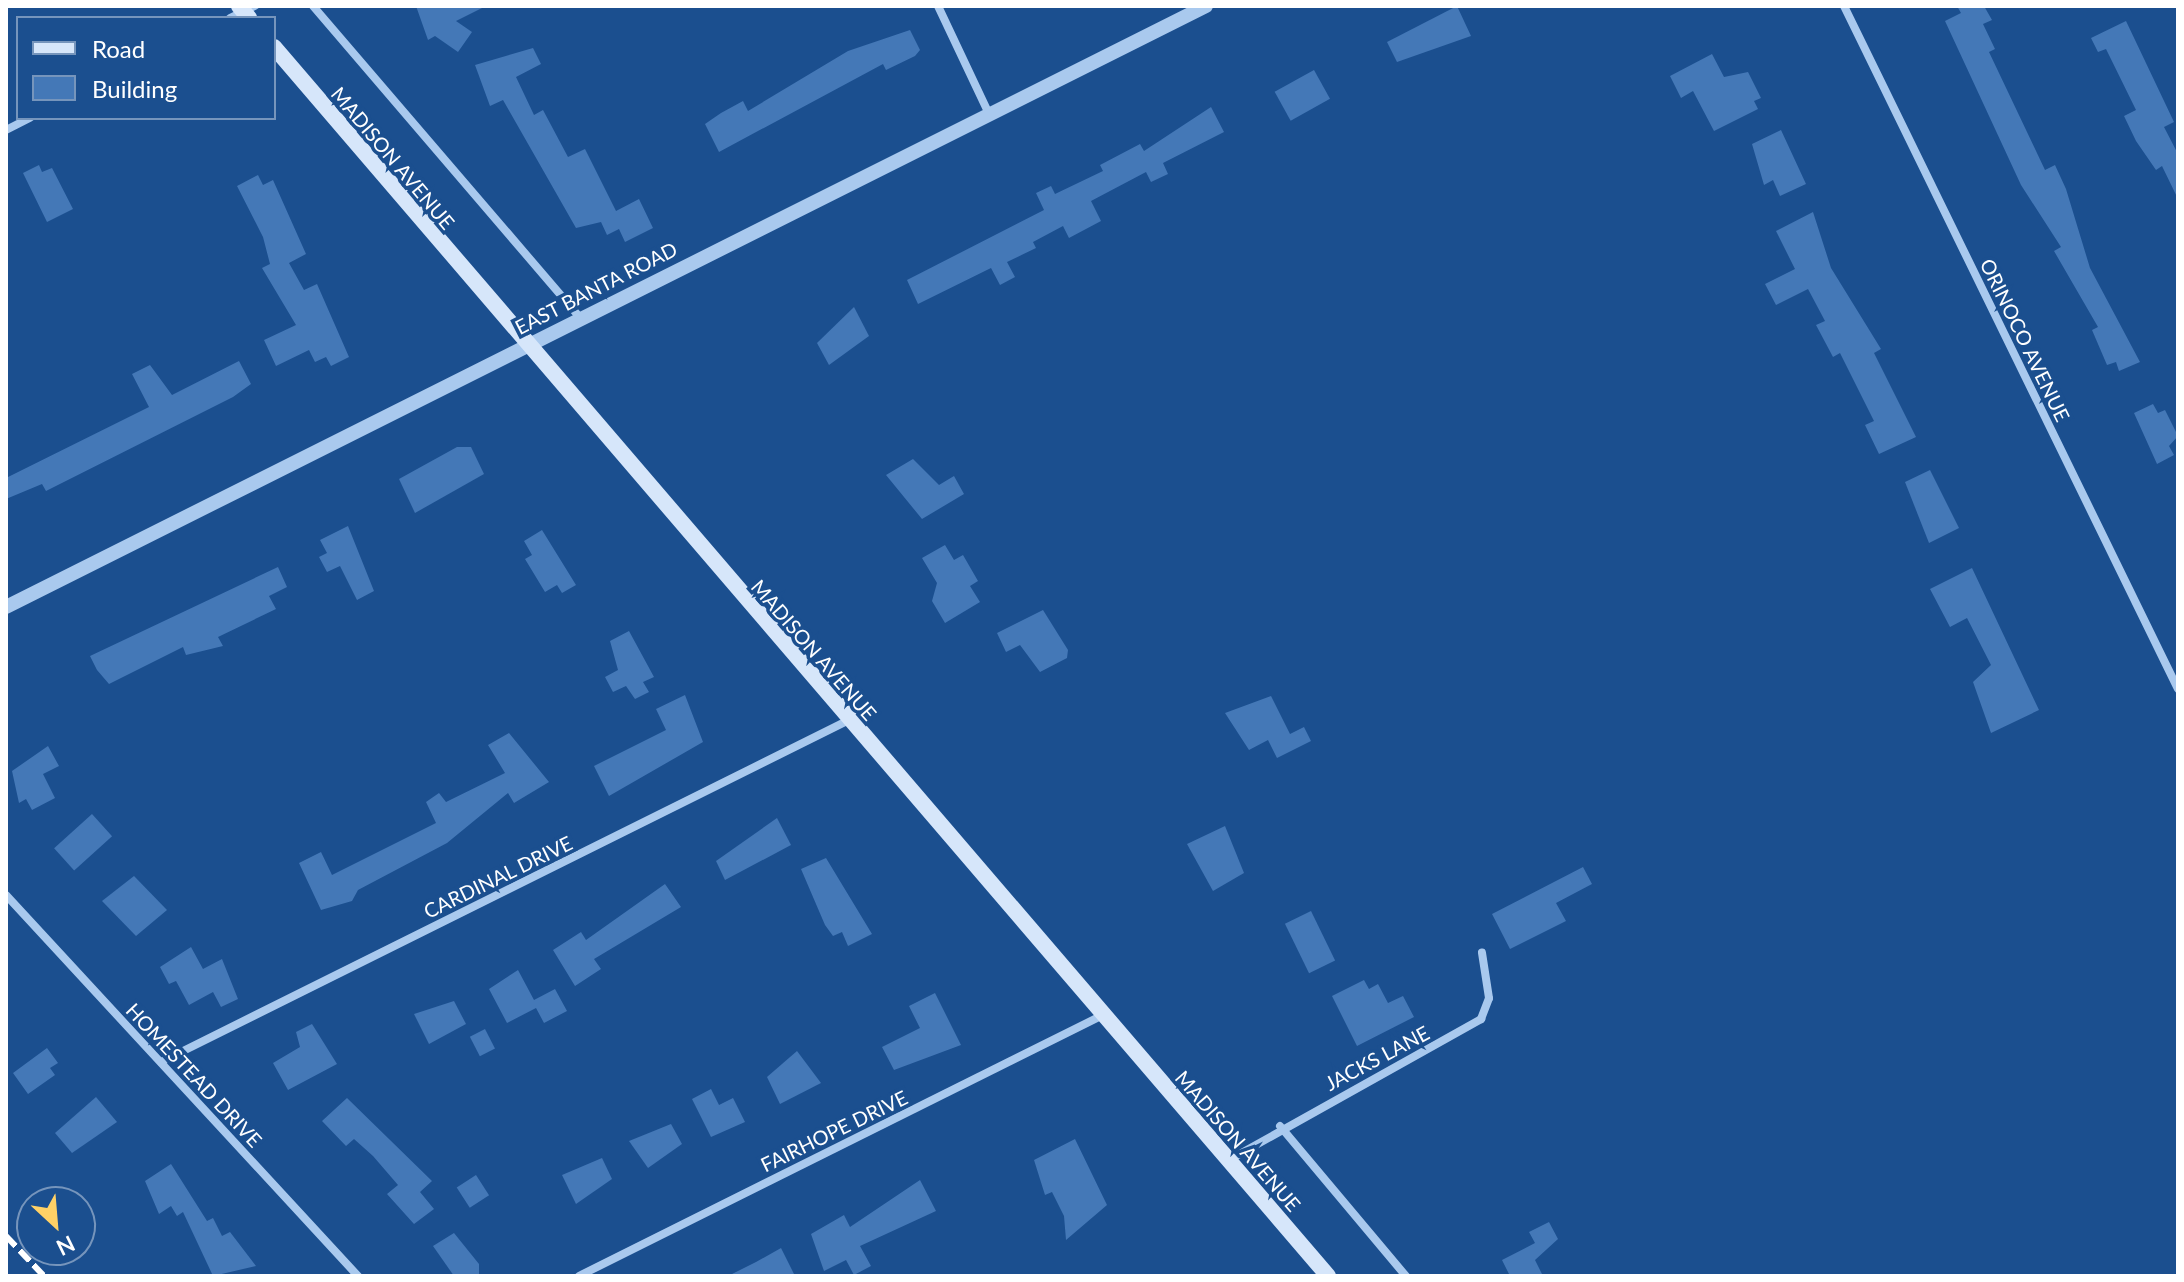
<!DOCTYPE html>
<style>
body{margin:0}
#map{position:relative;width:2184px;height:1282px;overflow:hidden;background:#1b4f8f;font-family:Lato,sans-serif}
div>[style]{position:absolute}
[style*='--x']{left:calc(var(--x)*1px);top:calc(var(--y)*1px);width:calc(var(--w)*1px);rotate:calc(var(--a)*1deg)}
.building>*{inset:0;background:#4478b7;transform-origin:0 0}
.minor>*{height:8px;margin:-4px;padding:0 4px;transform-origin:4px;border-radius:4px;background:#a9c9ee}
.tertiary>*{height:14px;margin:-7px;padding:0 7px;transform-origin:7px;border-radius:7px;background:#a9c9ee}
.secondary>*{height:16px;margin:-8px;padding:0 8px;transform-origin:8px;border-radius:8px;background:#d6e6fa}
.rail>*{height:6px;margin-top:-3px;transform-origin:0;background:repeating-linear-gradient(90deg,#fff 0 14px,transparent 0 20px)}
span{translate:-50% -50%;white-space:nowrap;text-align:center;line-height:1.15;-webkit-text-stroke:7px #1b4f8f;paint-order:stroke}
.street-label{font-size:20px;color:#fff}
.frame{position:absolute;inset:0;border:8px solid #fff;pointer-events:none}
.legend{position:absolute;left:16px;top:16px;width:260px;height:104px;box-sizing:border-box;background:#1b4f8f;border:2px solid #7695bc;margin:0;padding:10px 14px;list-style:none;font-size:24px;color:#fff}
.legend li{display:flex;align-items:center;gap:16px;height:40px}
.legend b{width:40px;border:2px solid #7695bc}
.north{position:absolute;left:16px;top:1186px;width:80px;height:80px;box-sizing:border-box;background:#1b4f8f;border:2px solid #7695bc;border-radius:50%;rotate:154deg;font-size:22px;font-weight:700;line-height:32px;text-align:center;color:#fff}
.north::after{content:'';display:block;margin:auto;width:28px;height:36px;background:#ffd166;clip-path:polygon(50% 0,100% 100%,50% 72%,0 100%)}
</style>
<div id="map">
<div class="building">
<div style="clip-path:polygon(416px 6px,486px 6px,456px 21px,472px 32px,458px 52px,435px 36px,428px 40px)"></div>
<div style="clip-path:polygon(1457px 6px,1471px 36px,1397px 62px,1387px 42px)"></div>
<div style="clip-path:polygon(1957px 6px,1984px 6px,1992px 20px,1983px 24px,1995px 49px,1989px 52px,2045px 170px,2055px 165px,2066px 189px,2090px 268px,2140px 362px,2119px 371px,2116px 362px,2107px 365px,2092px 330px,2098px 327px,2054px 251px,2061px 247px,2021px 185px,1945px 21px,1961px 13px)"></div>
<div style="clip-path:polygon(2126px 21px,2174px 122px,2164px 127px,2178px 154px,2178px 199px,2162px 166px,2156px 170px,2136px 141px,2124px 116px,2136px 110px,2106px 49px,2098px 52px,2091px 38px)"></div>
<div style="clip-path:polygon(910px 30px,920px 50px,915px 56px,886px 70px,883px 64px,719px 152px,705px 124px,721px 113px,743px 101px,748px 111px,848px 51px)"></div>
<div style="clip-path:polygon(533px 48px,541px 64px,516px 77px,534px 115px,543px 110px,568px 157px,585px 149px,616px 211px,639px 199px,653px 228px,625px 242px,619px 229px,607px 235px,601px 222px,576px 228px,503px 100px,490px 106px,475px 65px)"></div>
<div style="clip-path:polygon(1712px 54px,1724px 77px,1748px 72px,1761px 98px,1754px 101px,1758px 109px,1714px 131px,1693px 91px,1681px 98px,1670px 76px)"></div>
<div style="left:1314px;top:70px;width:33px;height:45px;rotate:61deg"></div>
<div style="clip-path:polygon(1211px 107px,1224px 132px,1163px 163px,1168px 174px,1151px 182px,1146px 172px,1091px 201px,1101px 221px,1069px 238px,1063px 226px,1033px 242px,1036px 248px,1007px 262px,1015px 277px,1000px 285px,991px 268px,918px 304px,907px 280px,1044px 210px,1036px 193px,1051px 186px,1055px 194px,1103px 171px,1100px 165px,1140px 144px,1144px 151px)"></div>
<div style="clip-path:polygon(1781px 130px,1806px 184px,1780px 196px,1773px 180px,1764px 185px,1752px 144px)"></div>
<div style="clip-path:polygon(39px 165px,42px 172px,52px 168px,73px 209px,47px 222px,23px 173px)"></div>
<div style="clip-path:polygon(258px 175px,263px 185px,273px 180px,306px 254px,289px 263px,304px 290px,317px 284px,349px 357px,331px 366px,326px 357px,315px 362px,309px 350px,276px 366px,264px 340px,296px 325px,262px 268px,270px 264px,263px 237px,237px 186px)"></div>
<div style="clip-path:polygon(1813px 212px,1831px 268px,1881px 349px,1874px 353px,1916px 437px,1879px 454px,1865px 425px,1874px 421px,1840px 353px,1833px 357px,1816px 325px,1825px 321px,1808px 289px,1776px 305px,1765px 284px,1795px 269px,1776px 231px)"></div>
<div style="clip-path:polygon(854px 307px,869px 336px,829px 365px,817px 343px)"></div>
<div style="clip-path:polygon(239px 361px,251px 384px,233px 397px,46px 491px,42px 484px,6px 499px,6px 478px,149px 407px,132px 374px,150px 365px,172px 395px)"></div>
<div style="clip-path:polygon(2153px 404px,2158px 413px,2165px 410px,2178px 436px,2169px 446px,2174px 455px,2157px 464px,2134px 413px)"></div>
<div style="clip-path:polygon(457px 447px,471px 447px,484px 474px,415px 513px,399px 479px)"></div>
<div style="clip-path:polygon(913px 459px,939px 485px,954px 476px,964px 494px,922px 519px,886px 475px)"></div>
<div style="clip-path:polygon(1930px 470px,1959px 528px,1929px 543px,1905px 482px)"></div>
<div style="clip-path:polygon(348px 526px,374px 591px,357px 600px,340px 566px,327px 572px,319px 557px,327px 553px,320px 540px)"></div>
<div style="clip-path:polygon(542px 530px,576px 585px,562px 593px,557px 585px,545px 592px,525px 559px,532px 555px,524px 541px)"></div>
<div style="clip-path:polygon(945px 545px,954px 560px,963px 555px,978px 581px,970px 586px,980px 602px,945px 623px,932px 601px,937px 583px,922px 558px)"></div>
<div style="clip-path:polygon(278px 567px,287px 587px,269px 596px,276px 609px,218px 637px,223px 646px,186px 655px,183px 647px,109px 684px,97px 670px,90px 656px)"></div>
<div style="clip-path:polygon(1972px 568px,2039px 710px,1991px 733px,1973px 682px,1991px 665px,1967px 618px,1950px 627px,1930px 589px)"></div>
<div style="clip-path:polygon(1043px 610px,1068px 650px,1067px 658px,1040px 672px,1020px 645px,1006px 652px,997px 633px)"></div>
<div style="clip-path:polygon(629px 631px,654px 677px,643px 682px,649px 692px,635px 699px,626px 686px,613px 692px,605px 677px,618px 670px,610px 641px)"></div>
<div style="clip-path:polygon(685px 695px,703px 742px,609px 796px,594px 766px,666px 730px,656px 709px)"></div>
<div style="clip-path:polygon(1271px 696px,1290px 734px,1304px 727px,1311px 741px,1277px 758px,1268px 740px,1249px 750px,1225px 713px)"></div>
<div style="clip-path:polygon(509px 733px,549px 782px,514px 803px,508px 793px,447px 843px,358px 890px,352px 901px,321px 910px,299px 863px,321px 852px,332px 875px,436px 823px,426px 802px,439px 793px,446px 802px,505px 773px,488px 745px)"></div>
<div style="clip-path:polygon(48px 746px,59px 766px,43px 774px,55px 798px,32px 810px,26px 799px,19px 803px,12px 771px)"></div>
<div style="left:92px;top:814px;width:30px;height:51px;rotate:48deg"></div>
<div style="clip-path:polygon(777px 818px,791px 845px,725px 880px,716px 861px)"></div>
<div style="clip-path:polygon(1225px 826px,1244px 873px,1213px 891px,1187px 844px)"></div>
<div style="clip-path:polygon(826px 858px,872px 934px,848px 946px,842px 932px,833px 936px,825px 925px,801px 869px)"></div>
<div style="clip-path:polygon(1583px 867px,1592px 884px,1556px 903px,1566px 921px,1510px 949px,1492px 914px)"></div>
<div style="clip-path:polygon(134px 876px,167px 910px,136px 936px,102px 901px)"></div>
<div style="clip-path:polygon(665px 884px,681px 907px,594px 959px,601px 969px,575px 986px,553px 950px,581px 932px,586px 940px)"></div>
<div style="left:1311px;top:911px;width:55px;height:29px;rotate:64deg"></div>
<div style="clip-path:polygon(191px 947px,203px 969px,222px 959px,238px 999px,221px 1007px,213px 992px,189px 1005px,176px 981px,169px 984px,160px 967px)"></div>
<div style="clip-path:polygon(518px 970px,534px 1000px,555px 989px,567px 1011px,544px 1023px,536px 1008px,507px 1023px,489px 989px)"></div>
<div style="clip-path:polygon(1364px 980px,1369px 989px,1378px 984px,1388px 1003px,1403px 996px,1414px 1017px,1357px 1046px,1332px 996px)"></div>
<div style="clip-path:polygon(935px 993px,961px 1045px,894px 1070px,882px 1047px,920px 1028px,909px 1006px)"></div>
<div style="clip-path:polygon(454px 1001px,466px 1024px,429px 1044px,414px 1014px)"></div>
<div style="clip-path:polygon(312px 1024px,337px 1064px,288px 1090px,273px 1063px,300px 1047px,296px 1032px)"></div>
<div style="left:485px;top:1029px;width:22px;height:17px;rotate:63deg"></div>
<div style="clip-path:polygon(47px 1048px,58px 1063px,50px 1068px,55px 1075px,28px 1094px,13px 1073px)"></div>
<div style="clip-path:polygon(797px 1051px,821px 1083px,780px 1104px,767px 1077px)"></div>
<div style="clip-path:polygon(711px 1089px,719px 1105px,733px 1098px,745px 1122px,711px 1137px,692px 1099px)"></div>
<div style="clip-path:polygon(96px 1097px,117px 1122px,72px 1153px,55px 1133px)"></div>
<div style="clip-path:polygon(347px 1098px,432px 1181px,420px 1192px,434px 1209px,414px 1224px,387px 1194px,398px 1185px,373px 1156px,354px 1139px,346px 1146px,322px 1121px)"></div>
<div style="clip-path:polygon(671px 1124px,682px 1144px,648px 1168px,629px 1141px)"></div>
<div style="clip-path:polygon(1075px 1139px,1107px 1205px,1066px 1240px,1064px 1216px,1052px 1192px,1045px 1195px,1034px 1160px)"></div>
<div style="clip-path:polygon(602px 1158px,612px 1179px,576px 1204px,562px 1175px)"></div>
<div style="clip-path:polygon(171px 1164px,207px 1221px,213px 1218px,222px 1236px,230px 1232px,256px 1266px,213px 1276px,183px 1212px,177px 1216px,171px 1206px,159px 1214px,145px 1181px)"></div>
<div style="left:476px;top:1175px;width:24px;height:23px;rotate:57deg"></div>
<div style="clip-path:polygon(920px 1180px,936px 1211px,860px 1246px,871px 1266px,854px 1275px,846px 1260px,824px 1271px,811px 1234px,844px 1215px,850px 1227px)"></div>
<div style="clip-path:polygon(1549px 1222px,1558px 1239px,1535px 1260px,1543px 1276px,1510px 1276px,1502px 1260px,1535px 1243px,1529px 1232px)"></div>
<div style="clip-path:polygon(454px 1233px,479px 1264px,479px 1276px,454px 1276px,433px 1246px)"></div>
<div style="clip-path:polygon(781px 1248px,795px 1276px,728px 1276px,756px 1262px)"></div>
</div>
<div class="minor">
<div style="--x:313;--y:6;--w:411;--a:49.4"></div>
<div style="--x:938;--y:6;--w:119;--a:64.7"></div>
<div style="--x:1844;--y:6;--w:760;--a:63.94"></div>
<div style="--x:230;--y:18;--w:28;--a:-26"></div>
<div style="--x:6;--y:130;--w:27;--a:-27"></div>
<div style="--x:6;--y:895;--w:519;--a:47.27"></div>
<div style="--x:161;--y:1062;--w:768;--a:-26.43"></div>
<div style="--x:1280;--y:1126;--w:196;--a:50"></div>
<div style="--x:1229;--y:1160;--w:289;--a:-29.2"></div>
<div style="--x:1481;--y:1019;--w:22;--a:-69"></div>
<div style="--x:1489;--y:998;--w:46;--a:-98.8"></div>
<div style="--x:579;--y:1276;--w:585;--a:-26.48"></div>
</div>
<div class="tertiary">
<div style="--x:6;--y:607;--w:1342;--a:-26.6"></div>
</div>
<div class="secondary">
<div style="--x:239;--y:6;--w:16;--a:50"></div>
<div style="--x:274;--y:47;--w:1619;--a:49.38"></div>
</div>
<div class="rail">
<div style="--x:6;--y:1236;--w:55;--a:46.5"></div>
</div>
<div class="street-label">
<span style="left:393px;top:158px;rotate:50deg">MADISON AVENUE</span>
<span style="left:596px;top:288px;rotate:-27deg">EAST BANTA ROAD</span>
<span style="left:2025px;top:340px;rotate:64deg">ORINOCO AVENUE</span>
<span style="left:814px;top:650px;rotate:49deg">MADISON AVENUE</span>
<span style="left:498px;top:877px;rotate:-26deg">CARDINAL DRIVE</span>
<span style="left:1377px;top:1058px;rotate:-28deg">JACKS LANE</span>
<span style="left:194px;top:1075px;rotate:47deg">HOMESTEAD DRIVE</span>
<span style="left:834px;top:1131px;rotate:-26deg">FAIRHOPE DRIVE</span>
<span style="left:1238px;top:1141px;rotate:49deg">MADISON AVENUE</span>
</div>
<div class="frame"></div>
<ul class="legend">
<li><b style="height:10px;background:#d6e6fa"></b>Road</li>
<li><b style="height:22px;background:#4478b7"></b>Building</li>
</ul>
<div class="north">N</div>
</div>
